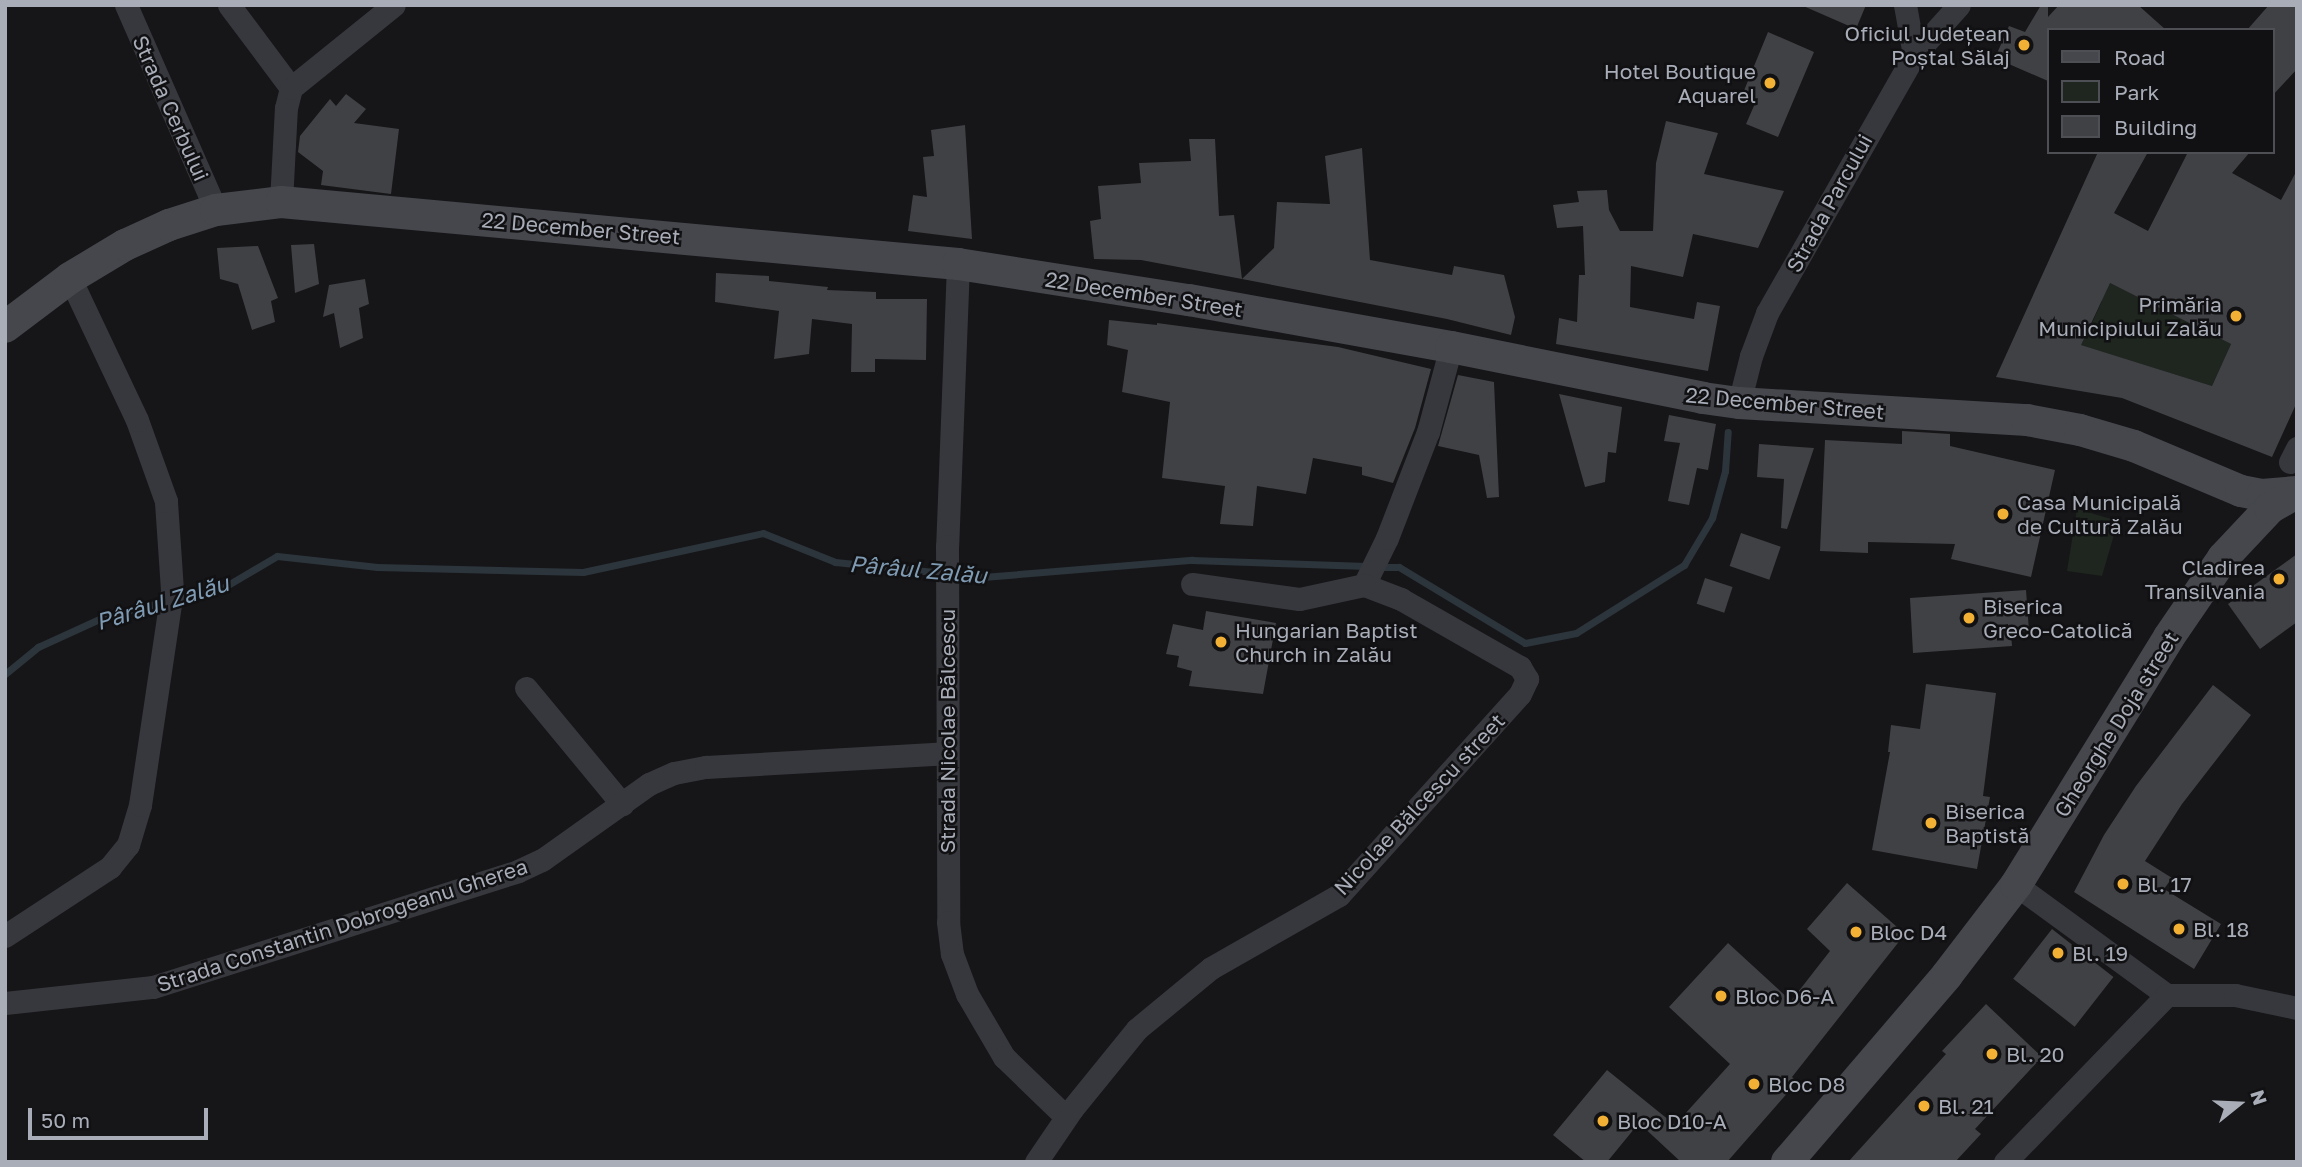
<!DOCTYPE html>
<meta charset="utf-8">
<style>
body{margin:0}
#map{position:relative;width:2302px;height:1167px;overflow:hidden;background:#161618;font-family:"Golos Text",sans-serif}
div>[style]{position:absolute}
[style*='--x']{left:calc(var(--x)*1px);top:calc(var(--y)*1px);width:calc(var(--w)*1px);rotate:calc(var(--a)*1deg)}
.green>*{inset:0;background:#1e261f}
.stream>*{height:7px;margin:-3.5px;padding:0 3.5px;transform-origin:3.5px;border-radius:3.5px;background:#2c353c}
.building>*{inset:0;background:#404145;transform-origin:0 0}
.street>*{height:23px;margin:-11.5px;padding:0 11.5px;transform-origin:11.5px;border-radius:11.5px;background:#37383d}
.secondary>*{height:32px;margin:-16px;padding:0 16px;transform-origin:16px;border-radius:16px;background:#45474d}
.dots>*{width:19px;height:19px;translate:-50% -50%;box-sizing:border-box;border:4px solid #111113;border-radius:50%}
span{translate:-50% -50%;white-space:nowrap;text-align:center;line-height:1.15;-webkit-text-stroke:5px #111113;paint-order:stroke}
.poi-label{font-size:21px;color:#a8adb8}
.right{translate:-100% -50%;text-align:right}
.left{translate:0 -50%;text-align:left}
.street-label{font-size:21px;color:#a8adb8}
.water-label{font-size:23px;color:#7f9bb3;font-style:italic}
.frame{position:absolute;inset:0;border:7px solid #a8adb8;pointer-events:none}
.legend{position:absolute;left:2047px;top:28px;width:228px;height:126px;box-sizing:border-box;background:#111113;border:2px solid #4d4f55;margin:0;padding:9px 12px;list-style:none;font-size:21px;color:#a8adb8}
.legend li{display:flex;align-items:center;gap:14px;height:35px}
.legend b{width:35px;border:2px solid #4d4f55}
.north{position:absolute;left:2204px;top:1069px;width:70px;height:70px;-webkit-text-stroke:5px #111113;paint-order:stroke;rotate:72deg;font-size:19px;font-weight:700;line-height:28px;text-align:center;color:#a8adb8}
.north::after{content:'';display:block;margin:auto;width:24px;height:32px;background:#a8adb8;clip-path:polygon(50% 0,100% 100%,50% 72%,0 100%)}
.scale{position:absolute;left:28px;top:1108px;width:180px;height:32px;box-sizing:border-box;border:4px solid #a8adb8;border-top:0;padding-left:9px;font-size:21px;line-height:24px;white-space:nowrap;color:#a8adb8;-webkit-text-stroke:5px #111113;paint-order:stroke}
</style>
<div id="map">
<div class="green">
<div style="clip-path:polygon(2096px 276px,2231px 344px,2212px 386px,2061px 339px,2087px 334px,2102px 301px,2089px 293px)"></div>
<div style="clip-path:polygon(2077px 509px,2118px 521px,2102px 576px,2067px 571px)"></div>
</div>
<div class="stream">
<div style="--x:1379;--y:567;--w:20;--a:0"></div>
<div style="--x:1399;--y:567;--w:147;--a:31.1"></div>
<div style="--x:1525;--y:643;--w:52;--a:-11.1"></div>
<div style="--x:1576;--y:633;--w:128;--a:-32.2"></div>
<div style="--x:1684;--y:565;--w:55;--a:-59.2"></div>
<div style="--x:1712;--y:518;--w:49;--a:-74.5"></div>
<div style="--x:1725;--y:471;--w:39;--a:-86"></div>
<div style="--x:5;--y:674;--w:43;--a:-39.3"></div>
<div style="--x:38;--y:647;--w:77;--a:-24.6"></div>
<div style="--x:108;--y:615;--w:116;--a:-13"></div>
<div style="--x:221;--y:589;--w:65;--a:-30.5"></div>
<div style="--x:277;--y:556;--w:101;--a:6.3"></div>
<div style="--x:377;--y:567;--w:206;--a:1.4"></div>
<div style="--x:583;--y:572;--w:184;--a:-12.2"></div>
<div style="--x:763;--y:533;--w:78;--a:21.9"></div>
<div style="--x:835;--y:562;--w:149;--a:5.8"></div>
<div style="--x:983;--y:577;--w:210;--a:-4.7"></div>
<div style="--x:1192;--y:560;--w:175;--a:2"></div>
</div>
<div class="building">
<div style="clip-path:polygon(1801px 5px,1866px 5px,1856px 29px)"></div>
<div style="clip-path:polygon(2041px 5px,2048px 5px,2048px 17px,2059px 5px,2138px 5px,2166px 30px,2048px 30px,2048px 81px,1995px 58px,2009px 26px,2025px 32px)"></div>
<div style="clip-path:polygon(2269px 5px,2297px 5px,2297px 69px,2272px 96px,2272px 30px,2247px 30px)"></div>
<div style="clip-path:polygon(1768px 32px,1814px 52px,1778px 137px,1746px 124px,1757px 99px,1743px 93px)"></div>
<div style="clip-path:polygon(346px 94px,366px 109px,354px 123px,399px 129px,391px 194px,321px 185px,323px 171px,298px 152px,300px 136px,330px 99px,336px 106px)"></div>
<div style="clip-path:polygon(1666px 121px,1718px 133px,1704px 174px,1784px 191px,1758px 248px,1693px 234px,1683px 277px,1631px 266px,1630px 307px,1694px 319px,1697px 302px,1720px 306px,1708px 371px,1556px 344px,1559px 318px,1577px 322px,1579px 275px,1585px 275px,1583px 226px,1557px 228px,1553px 205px,1579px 202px,1577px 191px,1607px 190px,1609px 210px,1620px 231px,1653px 231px,1656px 163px)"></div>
<div style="clip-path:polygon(965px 125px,972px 239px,908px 231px,913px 195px,927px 197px,923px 157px,934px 156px,931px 130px)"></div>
<div style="clip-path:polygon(1189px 139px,1215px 139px,1219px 216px,1234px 215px,1242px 279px,1141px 260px,1094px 259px,1090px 221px,1101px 219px,1098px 186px,1141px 183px,1139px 163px,1191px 161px)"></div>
<div style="clip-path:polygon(1362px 148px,1370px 260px,1452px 275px,1454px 266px,1504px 275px,1515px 317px,1511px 335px,1447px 319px,1242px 279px,1274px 248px,1277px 202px,1330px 204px,1325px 156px)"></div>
<div style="clip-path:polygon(evenodd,2098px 152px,2148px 152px,2114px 213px,2148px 231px,2188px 152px,2250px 152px,2232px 173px,2281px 200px,2297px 170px,2297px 402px,2272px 457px,2122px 398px,1996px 377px,2098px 152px,2110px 283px,2231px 344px,2212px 386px,2081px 345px,2110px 283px)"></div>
<div style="clip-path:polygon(314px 244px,319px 284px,295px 293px,291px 245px)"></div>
<div style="clip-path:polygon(258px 246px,278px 298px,271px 301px,275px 322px,252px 330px,238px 284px,220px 279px,217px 248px)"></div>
<div style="clip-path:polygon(716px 273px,769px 276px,769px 281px,828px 287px,827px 290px,876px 292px,876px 299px,927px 299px,926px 360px,875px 359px,875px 372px,851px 372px,852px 324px,812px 319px,809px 354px,774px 359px,779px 311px,715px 302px)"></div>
<div style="clip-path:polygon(365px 279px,369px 304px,359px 308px,363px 338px,340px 348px,334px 313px,323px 317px,329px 285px)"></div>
<div style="clip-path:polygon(1109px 320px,1157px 325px,1157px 323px,1338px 347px,1431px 369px,1415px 428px,1393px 483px,1362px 475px,1362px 467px,1313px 458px,1306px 494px,1257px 486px,1253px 526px,1220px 524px,1225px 486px,1162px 478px,1170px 402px,1122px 392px,1128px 350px,1107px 345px)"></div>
<div style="clip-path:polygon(1458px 375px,1494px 382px,1499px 497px,1487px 498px,1479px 455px,1438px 446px)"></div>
<div style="clip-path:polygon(1559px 394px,1622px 407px,1616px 453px,1608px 452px,1605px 482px,1585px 487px)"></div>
<div style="clip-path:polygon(1669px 415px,1716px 424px,1708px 470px,1697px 468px,1689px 505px,1668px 501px,1680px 443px,1664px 441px)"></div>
<div style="clip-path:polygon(1902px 431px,1950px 434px,1950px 446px,2055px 470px,2031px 577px,1951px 559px,1955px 544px,1868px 542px,1868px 553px,1820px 551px,1825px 440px,1902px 444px)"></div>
<div style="clip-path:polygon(1759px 444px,1814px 448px,1787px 529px,1781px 528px,1784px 479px,1757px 477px)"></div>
<div style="left:1741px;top:533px;width:42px;height:35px;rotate:19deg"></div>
<div style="clip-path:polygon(2297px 554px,2297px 622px,2260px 649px,2228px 604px)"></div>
<div style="left:1705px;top:578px;width:29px;height:27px;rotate:18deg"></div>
<div style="clip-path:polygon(2026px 590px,2029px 631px,2011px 633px,2012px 646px,1913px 653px,1910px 598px)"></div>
<div style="clip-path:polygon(1206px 611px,1276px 623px,1263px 694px,1189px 686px,1192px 671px,1177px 667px,1179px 656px,1166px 654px,1173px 624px,1203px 630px)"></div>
<div style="clip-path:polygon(1926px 684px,1996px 693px,1983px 796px,1990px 797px,1977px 869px,1872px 850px,1890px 752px,1888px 752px,1891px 725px,1920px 729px)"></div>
<div style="clip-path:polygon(2213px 685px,2251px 715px,2182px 804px,2145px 861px,2172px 878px,2164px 889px,2221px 924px,2194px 969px,2074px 892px,2104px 835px,2136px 786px)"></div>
<div style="clip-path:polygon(1847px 883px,1905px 934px,1792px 1077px,1797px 1082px,1727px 1162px,1681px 1162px,1639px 1123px,1607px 1162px,1586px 1162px,1553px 1135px,1607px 1070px,1675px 1125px,1730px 1064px,1669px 1007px,1728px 943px,1791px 1001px,1830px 951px,1807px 929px)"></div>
<div style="left:2052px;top:929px;width:78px;height:63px;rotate:38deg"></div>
<div style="clip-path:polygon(1986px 1004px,2042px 1057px,1975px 1129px,1981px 1134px,1955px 1162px,1848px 1162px,1946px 1054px,1942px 1051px)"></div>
</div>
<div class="street">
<div style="--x:126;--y:5;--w:224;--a:66.3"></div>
<div style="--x:229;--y:5;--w:104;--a:53.2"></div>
<div style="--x:1914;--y:55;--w:67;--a:-48"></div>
<div style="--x:281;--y:202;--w:94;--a:-87"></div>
<div style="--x:286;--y:108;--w:21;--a:-76"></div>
<div style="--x:291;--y:88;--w:132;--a:-38.9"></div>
<div style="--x:958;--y:264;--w:282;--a:92.2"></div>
<div style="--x:947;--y:546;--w:376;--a:89.8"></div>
<div style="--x:948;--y:922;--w:32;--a:83"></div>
<div style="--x:952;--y:954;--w:43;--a:69.4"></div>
<div style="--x:967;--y:994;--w:73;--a:59.6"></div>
<div style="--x:1004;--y:1057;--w:86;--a:44.1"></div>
<div style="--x:1739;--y:403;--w:49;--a:-75.7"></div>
<div style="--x:1751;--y:356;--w:46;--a:-69.6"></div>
<div style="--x:1767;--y:313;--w:297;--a:-60.3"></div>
<div style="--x:1914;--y:55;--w:51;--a:-100.2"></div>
<div style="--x:2290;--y:462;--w:16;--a:-63"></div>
<div style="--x:1364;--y:585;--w:52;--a:-63.9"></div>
<div style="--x:1387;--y:538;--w:114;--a:-68.9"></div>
<div style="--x:1428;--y:432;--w:88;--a:-74.9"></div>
<div style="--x:526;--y:688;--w:151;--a:50.4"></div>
<div style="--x:2016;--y:885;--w:187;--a:36.1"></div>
<div style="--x:5;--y:936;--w:126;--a:-33.3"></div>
<div style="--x:110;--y:867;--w:28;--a:-51"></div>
<div style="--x:128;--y:845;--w:42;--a:-73.3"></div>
<div style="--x:140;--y:805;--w:217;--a:-81.5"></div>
<div style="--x:172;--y:590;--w:89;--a:-93.9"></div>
<div style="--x:166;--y:501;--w:86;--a:-109.7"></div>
<div style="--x:137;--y:420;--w:157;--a:-115.3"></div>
<div style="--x:5;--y:1003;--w:149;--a:-6.2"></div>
<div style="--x:153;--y:987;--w:383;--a:-17.6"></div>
<div style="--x:518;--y:871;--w:26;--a:-25"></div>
<div style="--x:542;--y:860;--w:131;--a:-35.4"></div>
<div style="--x:649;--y:784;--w:27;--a:-24"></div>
<div style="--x:674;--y:773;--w:33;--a:-11"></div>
<div style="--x:706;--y:767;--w:240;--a:-3.3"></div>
<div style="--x:1036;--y:1162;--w:64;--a:-55.8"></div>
<div style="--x:1072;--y:1109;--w:103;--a:-50.9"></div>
<div style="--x:1137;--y:1029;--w:96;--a:-39.5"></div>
<div style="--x:1211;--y:968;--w:147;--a:-29.7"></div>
<div style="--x:1339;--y:895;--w:270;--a:-48"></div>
<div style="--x:1520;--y:694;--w:17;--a:-65"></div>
<div style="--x:1527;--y:679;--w:14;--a:-120"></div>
<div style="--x:1520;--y:667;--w:137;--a:-150.3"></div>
<div style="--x:1401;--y:599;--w:40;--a:-159"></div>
<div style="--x:1364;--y:585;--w:66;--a:167.8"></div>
<div style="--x:1299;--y:599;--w:108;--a:-172"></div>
<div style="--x:2005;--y:1162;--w:233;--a:-45.9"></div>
<div style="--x:2167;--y:995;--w:68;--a:0"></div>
<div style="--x:2235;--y:995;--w:63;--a:11.8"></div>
</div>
<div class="secondary">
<div style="--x:5;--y:327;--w:81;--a:-37"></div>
<div style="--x:70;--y:278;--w:64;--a:-31"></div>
<div style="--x:125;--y:245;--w:48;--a:-24.4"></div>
<div style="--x:169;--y:225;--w:49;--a:-17.7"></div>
<div style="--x:216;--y:210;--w:65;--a:-7"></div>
<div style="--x:281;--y:202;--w:680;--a:5.23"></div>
<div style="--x:958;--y:264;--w:234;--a:8.9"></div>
<div style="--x:1189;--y:300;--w:266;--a:10.2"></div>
<div style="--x:1451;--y:347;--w:257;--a:11.4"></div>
<div style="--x:1703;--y:398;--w:36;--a:8"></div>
<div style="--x:1739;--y:403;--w:289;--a:3.4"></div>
<div style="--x:2027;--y:420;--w:54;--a:10.7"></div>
<div style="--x:2080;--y:430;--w:56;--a:16.5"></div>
<div style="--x:2134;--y:446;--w:116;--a:22.8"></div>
<div style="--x:2241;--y:491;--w:21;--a:11"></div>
<div style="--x:2262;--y:495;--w:35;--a:-5"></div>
<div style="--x:1787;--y:1162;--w:246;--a:-49.4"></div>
<div style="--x:1947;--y:975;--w:113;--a:-52.5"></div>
<div style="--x:2016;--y:885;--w:291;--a:-58.3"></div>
<div style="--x:2169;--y:637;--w:96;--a:-55.6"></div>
<div style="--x:2223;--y:558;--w:69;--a:-46.8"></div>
<div style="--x:2270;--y:508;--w:30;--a:-30"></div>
</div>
<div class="dots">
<div style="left:2024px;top:45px;background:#f2b134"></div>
<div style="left:1770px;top:83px;background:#f2b134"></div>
<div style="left:2236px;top:316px;background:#f2b134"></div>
<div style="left:2003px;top:514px;background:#f2b134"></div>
<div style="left:2279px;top:579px;background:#f2b134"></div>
<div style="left:1969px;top:618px;background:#f2b134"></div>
<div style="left:1221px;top:642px;background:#f2b134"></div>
<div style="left:1931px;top:823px;background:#f2b134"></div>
<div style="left:2123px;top:884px;background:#f2b134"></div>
<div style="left:2179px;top:929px;background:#f2b134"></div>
<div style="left:1856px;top:932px;background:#f2b134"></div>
<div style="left:2058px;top:953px;background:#f2b134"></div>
<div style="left:1721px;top:996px;background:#f2b134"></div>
<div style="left:1992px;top:1054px;background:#f2b134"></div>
<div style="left:1754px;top:1084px;background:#f2b134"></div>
<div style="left:1924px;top:1106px;background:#f2b134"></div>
<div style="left:1603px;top:1121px;background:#f2b134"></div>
</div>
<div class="poi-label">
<span class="right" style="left:2010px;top:45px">Oficiul Județean<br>Poștal Sălaj</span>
<span class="right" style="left:1756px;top:83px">Hotel Boutique<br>Aquarel</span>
<span class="right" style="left:2222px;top:316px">Primăria<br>Municipiului Zalău</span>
<span class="left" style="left:2017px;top:514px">Casa Municipală<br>de Cultură Zalău</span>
<span class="right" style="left:2265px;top:579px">Cladirea<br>Transilvania</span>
<span class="left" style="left:1983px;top:618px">Biserica<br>Greco-Catolică</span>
<span class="left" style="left:1235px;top:642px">Hungarian Baptist<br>Church in Zalău</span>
<span class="left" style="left:1945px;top:823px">Biserica<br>Baptistă</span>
<span class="left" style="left:2137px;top:884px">Bl. 17</span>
<span class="left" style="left:2193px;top:929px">Bl. 18</span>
<span class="left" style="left:1870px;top:932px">Bloc D4</span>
<span class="left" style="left:2072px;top:953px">Bl. 19</span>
<span class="left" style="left:1735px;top:996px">Bloc D6-A</span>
<span class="left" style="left:2006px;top:1054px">Bl. 20</span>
<span class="left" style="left:1768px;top:1084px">Bloc D8</span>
<span class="left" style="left:1938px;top:1106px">Bl. 21</span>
<span class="left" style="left:1617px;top:1121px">Bloc D10-A</span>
</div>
<div class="street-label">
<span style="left:171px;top:108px;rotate:66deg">Strada Cerbului</span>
<span style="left:1829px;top:203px;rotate:-61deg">Strada Parcului</span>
<span style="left:581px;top:228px;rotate:5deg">22 December Street</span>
<span style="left:1144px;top:294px;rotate:9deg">22 December Street</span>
<span style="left:1785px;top:403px;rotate:5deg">22 December Street</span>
<span style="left:2116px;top:724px;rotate:-58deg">Gheorghe Doja street</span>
<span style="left:947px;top:731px;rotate:-90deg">Strada Nicolae Bălcescu</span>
<span style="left:1419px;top:804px;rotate:-47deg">Nicolae Bălcescu street</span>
<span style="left:342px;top:925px;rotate:-18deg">Strada Constantin Dobrogeanu Gherea</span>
</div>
<div class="water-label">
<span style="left:918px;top:569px;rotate:5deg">Pârâul Zalău</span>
<span style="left:162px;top:602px;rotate:-17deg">Pârâul Zalău</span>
</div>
<div class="frame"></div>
<ul class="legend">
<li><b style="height:9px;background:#45474d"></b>Road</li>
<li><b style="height:19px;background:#1e261f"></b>Park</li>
<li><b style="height:19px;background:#404145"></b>Building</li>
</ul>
<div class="north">N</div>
<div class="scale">50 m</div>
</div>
